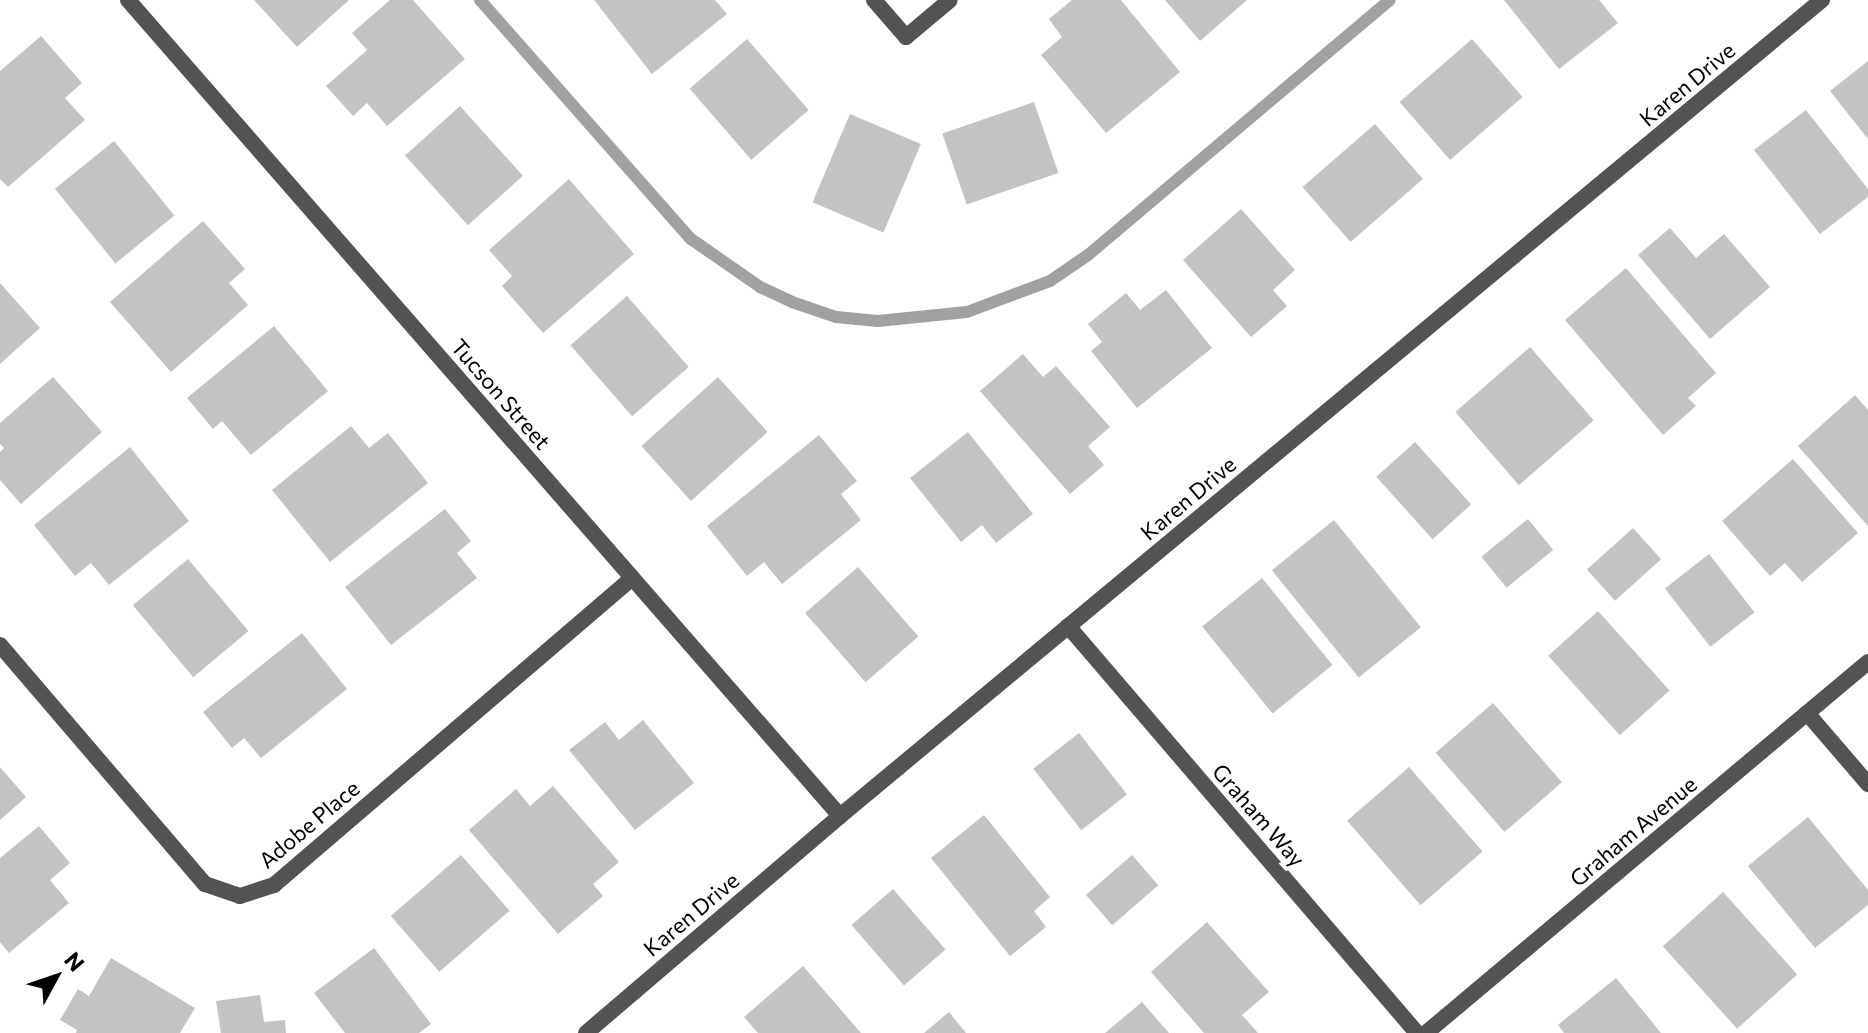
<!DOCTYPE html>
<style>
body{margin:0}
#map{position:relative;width:1868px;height:1033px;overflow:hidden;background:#fff;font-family:Commissioner,sans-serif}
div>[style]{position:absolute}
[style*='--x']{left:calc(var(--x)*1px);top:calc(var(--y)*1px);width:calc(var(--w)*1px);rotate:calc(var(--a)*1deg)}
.stream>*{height:12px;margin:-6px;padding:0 6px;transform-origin:6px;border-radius:6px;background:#a1a1a1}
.building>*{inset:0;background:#c3c3c3;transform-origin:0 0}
.street>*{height:16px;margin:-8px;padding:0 8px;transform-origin:8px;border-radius:8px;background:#535353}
span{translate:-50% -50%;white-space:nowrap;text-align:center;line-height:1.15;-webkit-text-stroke:8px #fff;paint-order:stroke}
.street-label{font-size:22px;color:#000}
.north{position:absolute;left:16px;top:937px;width:80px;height:80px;-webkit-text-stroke:6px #fff;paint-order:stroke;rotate:50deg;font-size:22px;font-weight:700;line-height:32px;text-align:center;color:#000}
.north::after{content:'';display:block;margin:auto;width:28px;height:36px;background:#000;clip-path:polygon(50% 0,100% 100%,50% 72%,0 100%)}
</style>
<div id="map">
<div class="stream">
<div style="--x:480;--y:0;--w:319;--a:48.6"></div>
<div style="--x:691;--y:239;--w:84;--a:34.8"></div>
<div style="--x:760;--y:287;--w:35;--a:25"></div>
<div style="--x:792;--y:302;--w:46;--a:18.8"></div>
<div style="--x:836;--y:317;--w:42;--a:5.4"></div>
<div style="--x:878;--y:321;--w:89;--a:-5.8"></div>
<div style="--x:967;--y:312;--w:89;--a:-20.5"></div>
<div style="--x:1050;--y:281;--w:46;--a:-34.4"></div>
<div style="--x:1088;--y:255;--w:395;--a:-40.2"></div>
</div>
<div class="building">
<div style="clip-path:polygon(254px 0,349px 0,297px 47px)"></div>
<div style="clip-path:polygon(390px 0,413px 0,465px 59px,387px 126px,367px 103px,353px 116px,326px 86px,367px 50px,352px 33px)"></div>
<div style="clip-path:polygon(594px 0,715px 0,727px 14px,652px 74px)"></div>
<div style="clip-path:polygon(1072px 0,1121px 0,1180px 72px,1106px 133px,1041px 55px,1062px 37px,1049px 19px)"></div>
<div style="clip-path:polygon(1165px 0,1247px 0,1200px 41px)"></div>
<div style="clip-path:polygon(1504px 0,1599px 0,1618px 23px,1559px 69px)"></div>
<div style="clip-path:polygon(41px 36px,82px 83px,65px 98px,85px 120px,8px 187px,0 179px,0 71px)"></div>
<div style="left:747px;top:39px;width:94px;height:76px;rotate:49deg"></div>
<div style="left:1472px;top:39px;width:77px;height:96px;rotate:49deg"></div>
<div style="clip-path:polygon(1868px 61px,1868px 139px,1830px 91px)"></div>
<div style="left:1034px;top:102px;width:75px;height:97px;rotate:71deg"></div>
<div style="left:460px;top:106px;width:94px;height:74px;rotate:48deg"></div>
<div style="clip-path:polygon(1806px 110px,1868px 189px,1868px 197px,1820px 234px,1754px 150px)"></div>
<div style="left:850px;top:114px;width:77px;height:96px;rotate:23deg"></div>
<div style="left:1375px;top:124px;width:73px;height:96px;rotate:49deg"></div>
<div style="left:114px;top:141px;width:96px;height:76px;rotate:51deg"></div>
<div style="clip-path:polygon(569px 179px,634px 254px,543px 333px,502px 286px,512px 276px,489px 250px)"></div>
<div style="clip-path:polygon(1241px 209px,1295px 270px,1273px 290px,1287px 306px,1251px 337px,1183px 260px)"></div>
<div style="clip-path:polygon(203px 221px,245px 269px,229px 283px,248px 305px,171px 372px,110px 302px)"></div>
<div style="clip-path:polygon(1670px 228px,1696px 258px,1724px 234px,1770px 287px,1710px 339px,1638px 255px)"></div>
<div style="clip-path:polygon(1626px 268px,1716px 373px,1688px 398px,1696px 406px,1663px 435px,1565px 320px)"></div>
<div style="clip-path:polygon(0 283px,40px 328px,0 364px)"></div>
<div style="clip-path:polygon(1166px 290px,1212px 348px,1137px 408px,1091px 351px,1102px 342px,1088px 324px,1126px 293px,1140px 310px)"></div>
<div style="left:627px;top:296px;width:94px;height:75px;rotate:49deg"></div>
<div style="clip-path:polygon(274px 326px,328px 391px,251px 455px,222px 421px,213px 429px,187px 398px)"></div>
<div style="left:1530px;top:347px;width:97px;height:99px;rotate:49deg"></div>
<div style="clip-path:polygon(1023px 354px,1043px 377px,1056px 366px,1110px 427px,1088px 446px,1104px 465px,1070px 494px,980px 391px)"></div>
<div style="clip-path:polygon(53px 377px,102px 432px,21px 504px,0 480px,0 452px,4px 448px,0 444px,0 423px)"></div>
<div style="left:718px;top:377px;width:74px;height:103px;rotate:48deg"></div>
<div style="clip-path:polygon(1855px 395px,1868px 410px,1868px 526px,1798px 446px)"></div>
<div style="clip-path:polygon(351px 426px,369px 448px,388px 433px,428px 483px,330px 562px,272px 490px)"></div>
<div style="clip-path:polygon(968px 432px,1033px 514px,996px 543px,982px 525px,961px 542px,910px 478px)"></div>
<div style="clip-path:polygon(819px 435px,857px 481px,841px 494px,861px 520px,782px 584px,764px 562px,747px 576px,707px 526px)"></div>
<div style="left:1415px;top:442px;width:84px;height:52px;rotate:48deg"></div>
<div style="clip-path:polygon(130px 447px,189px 521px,109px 585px,91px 563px,75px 576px,34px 525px)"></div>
<div style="clip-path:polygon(1793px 459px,1858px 533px,1802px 582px,1785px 563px,1770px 576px,1722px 521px)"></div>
<div style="clip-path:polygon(445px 509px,471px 541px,457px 553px,477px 578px,391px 645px,345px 587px)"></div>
<div style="left:1528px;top:519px;width:40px;height:60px;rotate:51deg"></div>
<div style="left:1334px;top:520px;width:138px;height:80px;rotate:51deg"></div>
<div style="left:1633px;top:528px;width:42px;height:62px;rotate:48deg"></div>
<div style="left:1709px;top:554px;width:74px;height:56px;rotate:52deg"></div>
<div style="left:188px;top:559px;width:94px;height:72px;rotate:50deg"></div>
<div style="left:858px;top:567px;width:92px;height:70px;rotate:49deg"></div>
<div style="left:1262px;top:578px;width:112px;height:77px;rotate:51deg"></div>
<div style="left:1598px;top:611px;width:107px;height:67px;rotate:48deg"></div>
<div style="clip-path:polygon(302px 633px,347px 689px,261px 758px,244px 738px,232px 748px,203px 712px)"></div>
<div style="left:1493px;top:703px;width:105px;height:76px;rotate:49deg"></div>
<div style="clip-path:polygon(643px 720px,694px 783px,635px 830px,569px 750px,605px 722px,619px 740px)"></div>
<div style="left:1079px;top:733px;width:78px;height:58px;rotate:52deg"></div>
<div style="clip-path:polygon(0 767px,26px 797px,0 820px)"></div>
<div style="left:1409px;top:767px;width:112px;height:82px;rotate:49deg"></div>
<div style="clip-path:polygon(553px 786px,619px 862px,593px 884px,603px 896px,558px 934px,469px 830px,516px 789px,530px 806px)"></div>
<div style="clip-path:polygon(984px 815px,1050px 897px,1034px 911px,1046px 927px,1010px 956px,931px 858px)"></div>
<div style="clip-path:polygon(1808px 817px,1868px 890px,1868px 905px,1815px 948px,1748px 866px)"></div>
<div style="clip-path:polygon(39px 826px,70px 863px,50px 880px,69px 903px,9px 953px,0 942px,0 858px)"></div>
<div style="left:461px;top:855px;width:74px;height:93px;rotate:49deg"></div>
<div style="left:1132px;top:855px;width:40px;height:61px;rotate:49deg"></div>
<div style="left:893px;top:889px;width:80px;height:55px;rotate:49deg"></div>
<div style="left:1723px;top:892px;width:111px;height:81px;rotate:48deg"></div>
<div style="clip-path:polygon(1207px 922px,1269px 992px,1242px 1015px,1258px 1033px,1204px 1033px,1151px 972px)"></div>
<div style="clip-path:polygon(374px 948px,431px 1024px,419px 1033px,345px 1033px,314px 993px)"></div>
<div style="clip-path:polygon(111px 958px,195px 1008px,180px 1033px,76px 1033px,77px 1030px,60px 1020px,78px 989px,89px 996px)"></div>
<div style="clip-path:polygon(803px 966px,861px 1033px,758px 1033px,744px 1017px)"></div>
<div style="clip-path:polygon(1616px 978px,1661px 1033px,1564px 1033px,1558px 1025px)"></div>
<div style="clip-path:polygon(260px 995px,264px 1022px,285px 1020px,286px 1033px,221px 1033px,216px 1001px)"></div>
<div style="clip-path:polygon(1142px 1002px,1169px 1033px,1105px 1033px)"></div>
<div style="clip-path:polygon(949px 1012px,966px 1033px,924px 1033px)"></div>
</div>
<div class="street">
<div style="--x:128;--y:0;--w:1083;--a:48.89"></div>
<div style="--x:874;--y:0;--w:49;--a:49.1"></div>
<div style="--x:906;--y:37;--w:57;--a:-40.1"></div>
<div style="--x:1068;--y:626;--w:536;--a:49.39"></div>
<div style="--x:0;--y:645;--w:315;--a:49.4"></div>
<div style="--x:205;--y:884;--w:37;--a:19"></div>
<div style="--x:240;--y:896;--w:36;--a:-18"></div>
<div style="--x:274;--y:885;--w:472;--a:-40.6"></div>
<div style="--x:1807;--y:713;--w:94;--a:49.3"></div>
<div style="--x:586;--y:1033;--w:334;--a:-40.5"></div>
<div style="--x:840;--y:816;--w:1277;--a:-39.73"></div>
<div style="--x:1426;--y:1033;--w:577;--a:-40.01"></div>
</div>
<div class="street-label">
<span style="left:1687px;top:84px;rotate:-40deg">Karen Drive</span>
<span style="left:501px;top:394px;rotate:49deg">Tucson Street</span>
<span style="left:1188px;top:498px;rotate:-40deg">Karen Drive</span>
<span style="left:1259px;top:815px;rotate:49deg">Graham Way</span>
<span style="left:309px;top:824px;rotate:-40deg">Adobe Place</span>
<span style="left:1633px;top:831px;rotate:-40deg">Graham Avenue</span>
<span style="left:691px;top:914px;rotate:-40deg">Karen Drive</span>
</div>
<div class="north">N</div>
</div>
